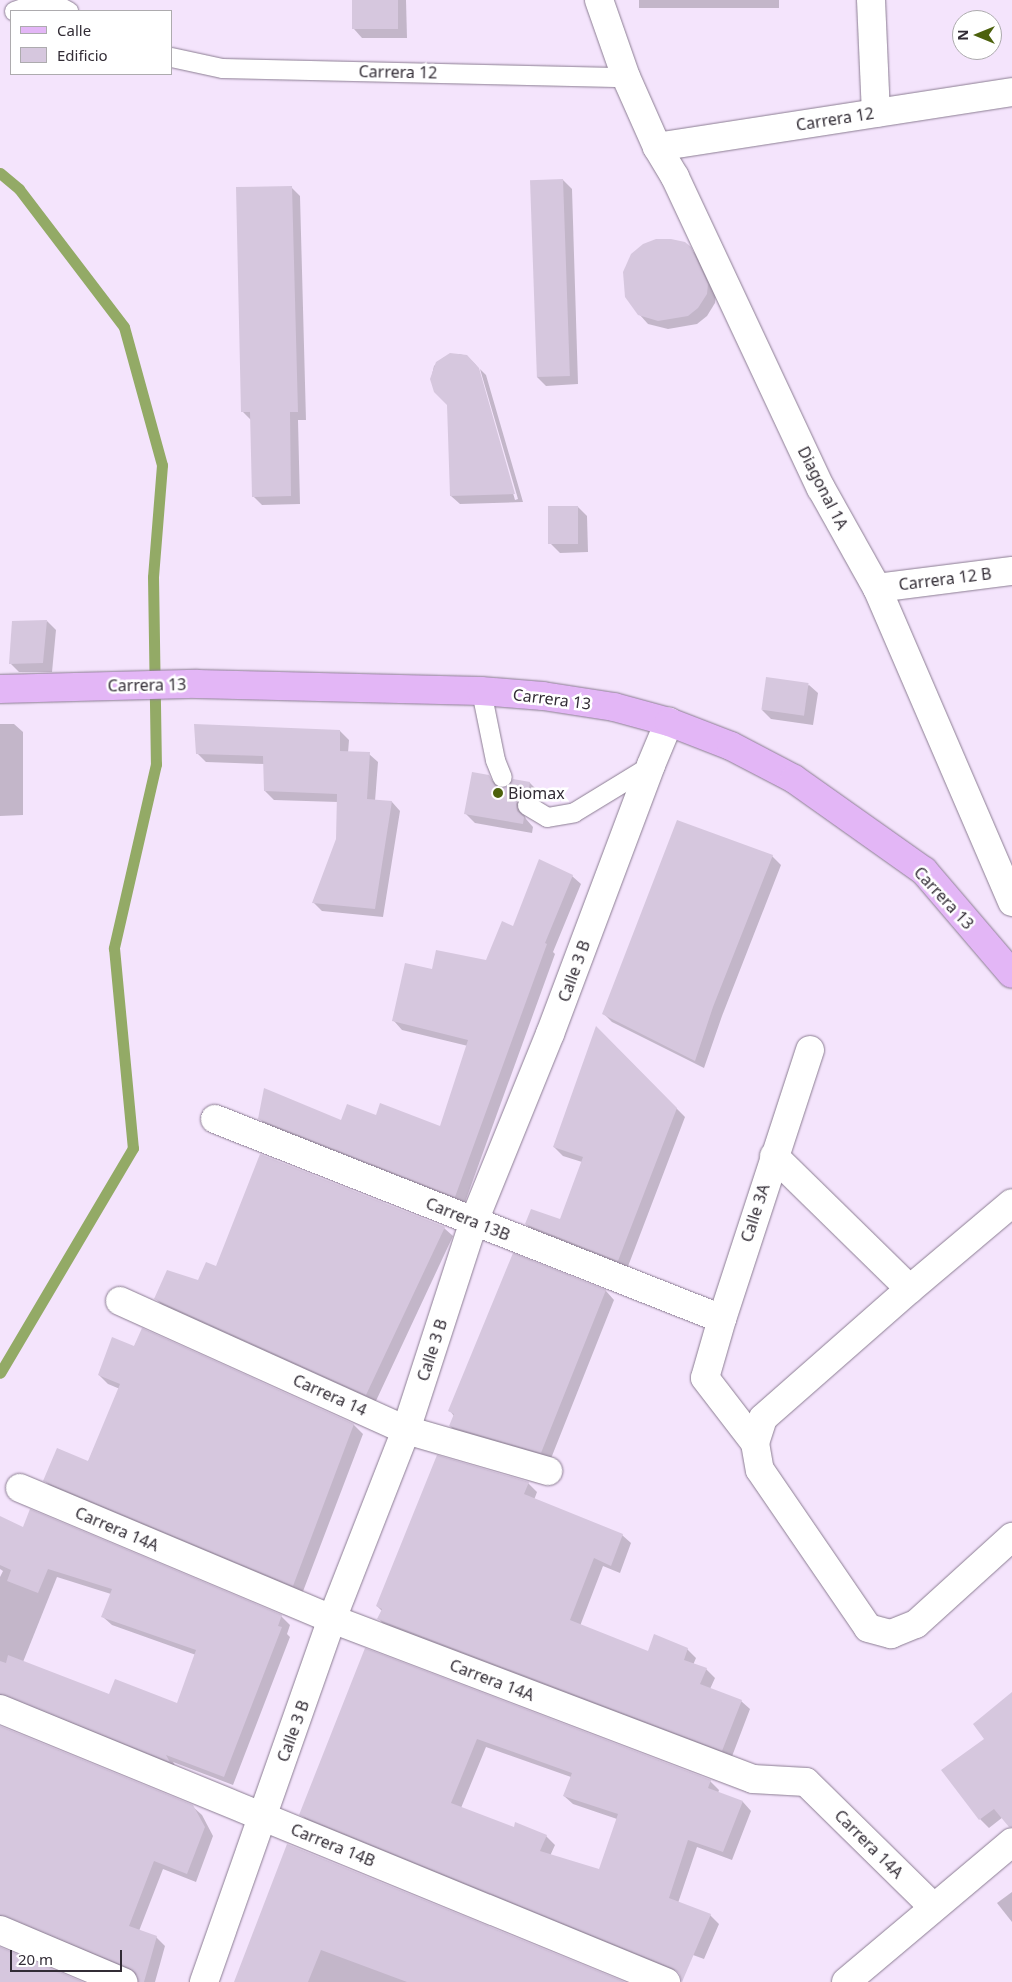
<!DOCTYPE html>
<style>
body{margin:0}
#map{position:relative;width:1012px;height:1982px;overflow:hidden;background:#f4e4fc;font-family:"Noto Sans",sans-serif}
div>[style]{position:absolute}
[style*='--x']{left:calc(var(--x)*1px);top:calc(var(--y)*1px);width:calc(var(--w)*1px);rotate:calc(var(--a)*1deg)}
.shadow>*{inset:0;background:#0003;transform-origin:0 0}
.stream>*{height:11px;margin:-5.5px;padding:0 5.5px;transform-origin:5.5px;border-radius:5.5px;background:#93aa66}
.building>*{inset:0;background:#d6c7de;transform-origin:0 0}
.roads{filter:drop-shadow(0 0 1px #8b7d92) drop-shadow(0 0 1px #8b7d92)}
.service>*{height:19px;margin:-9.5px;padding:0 9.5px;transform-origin:9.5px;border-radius:9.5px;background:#fff}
.minor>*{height:28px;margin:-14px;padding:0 14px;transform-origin:14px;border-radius:14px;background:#fff}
.primary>*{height:28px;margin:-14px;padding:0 14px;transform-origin:14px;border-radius:14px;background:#e3b6f6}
.dots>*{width:14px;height:14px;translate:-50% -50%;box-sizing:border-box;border:2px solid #fff;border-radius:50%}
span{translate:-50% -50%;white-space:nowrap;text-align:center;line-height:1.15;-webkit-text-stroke:5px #fff;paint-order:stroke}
.street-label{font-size:16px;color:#322c35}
.poi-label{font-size:16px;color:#322c35}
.left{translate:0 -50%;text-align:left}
.legend{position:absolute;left:10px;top:10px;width:162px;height:65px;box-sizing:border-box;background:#fff;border:1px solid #adabae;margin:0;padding:6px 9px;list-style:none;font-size:15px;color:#322c35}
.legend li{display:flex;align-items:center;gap:10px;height:25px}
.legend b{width:25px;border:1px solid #adabae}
.north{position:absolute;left:952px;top:10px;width:50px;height:50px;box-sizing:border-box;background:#fff;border:1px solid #adabae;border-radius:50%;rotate:270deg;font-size:14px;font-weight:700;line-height:20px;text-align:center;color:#322c35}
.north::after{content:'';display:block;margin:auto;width:18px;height:22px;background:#4c610c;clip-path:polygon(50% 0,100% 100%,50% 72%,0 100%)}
.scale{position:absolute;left:10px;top:1950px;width:112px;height:22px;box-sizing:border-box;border:2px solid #322c35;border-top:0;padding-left:6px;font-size:15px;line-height:18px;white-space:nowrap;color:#322c35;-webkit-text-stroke:4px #fff;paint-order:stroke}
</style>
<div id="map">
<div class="shadow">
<div style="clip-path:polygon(353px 0,406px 0,407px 38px,362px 38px,354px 29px)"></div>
<div style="left:639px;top:0;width:140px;height:8px"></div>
<div style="clip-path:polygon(563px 180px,572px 189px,578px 384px,546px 386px,537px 377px)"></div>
<div style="clip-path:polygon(291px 187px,300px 196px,306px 420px,298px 420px,300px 504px,262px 505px,253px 496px,252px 421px,243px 412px)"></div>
<div style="clip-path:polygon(690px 248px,699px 258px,716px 294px,715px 303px,707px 316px,697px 324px,668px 329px,648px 324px,639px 314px)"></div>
<div style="clip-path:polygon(459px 354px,467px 356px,476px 365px,515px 500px,518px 499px,480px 369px,486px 375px,523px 502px,460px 504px,451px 496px,448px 404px,431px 379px,434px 366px,443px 358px)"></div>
<div style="clip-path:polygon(578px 507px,587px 516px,588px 552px,560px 553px,551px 544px)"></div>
<div style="clip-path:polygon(47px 621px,56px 630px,52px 672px,19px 672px,11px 664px)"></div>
<div style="clip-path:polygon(809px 685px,818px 693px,813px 725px,771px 719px,762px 710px)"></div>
<div style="clip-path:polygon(0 724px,14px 724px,23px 732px,23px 815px,0 816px)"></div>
<div style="clip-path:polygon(340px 731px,349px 740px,348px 753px,369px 754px,378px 762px,375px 801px,392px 802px,400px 811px,383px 917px,322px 911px,313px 902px,337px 840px,338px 802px,274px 800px,265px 791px,265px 764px,206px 762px,197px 753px)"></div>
<div style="clip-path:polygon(488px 776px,500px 789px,530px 783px,539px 792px,537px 803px,524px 814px,526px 819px,533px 827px,532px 833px,475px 823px,466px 814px)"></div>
<div style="clip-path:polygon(772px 856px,781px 865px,722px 1016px,704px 1068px,612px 1022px,603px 1013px)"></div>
<div style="clip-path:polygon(572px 876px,581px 884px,553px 952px,555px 954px,464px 1205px,269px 1128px,260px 1119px,342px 1121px,377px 1117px,441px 1127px,468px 1046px,402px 1030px,394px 1021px,433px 971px,487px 962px,514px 928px)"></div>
<div style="clip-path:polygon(597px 1028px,685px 1117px,627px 1269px,535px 1233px,526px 1224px,560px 1221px,582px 1162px,563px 1156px,554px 1147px)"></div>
<div style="clip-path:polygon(444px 1228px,453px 1236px,375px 1403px,165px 1308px,156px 1299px,199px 1281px,217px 1268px)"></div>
<div style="clip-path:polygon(514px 1255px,606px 1291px,614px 1300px,550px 1461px,459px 1435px,450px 1426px,454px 1416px,450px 1411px)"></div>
<div style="clip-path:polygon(142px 1330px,354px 1425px,363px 1434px,302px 1594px,53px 1489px,44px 1480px,88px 1462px,120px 1389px,108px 1384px,99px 1375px,134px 1347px)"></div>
<div style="clip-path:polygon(528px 1483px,537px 1492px,534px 1500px,622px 1535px,631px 1543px,620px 1573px,603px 1566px,580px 1626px,649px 1653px,687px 1649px,696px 1658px,693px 1665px,706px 1669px,715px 1678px,710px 1689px,741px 1701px,750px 1709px,731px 1759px,387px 1628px,379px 1619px,382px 1611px,377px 1606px)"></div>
<div style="clip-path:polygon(evenodd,0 1526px,23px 1528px,281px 1616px,290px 1625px,287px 1634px,290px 1637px,233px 1785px,173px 1762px,177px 1769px,0 1705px,0 1577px,3px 1571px,0 1569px,0 1526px,57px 1577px,111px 1594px,103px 1617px,112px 1625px,196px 1655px,178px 1705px,110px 1695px,23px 1662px,57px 1577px)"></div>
<div style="clip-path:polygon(evenodd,366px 1650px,710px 1781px,719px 1790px,718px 1793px,743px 1802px,751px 1811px,732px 1860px,697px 1847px,678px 1903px,710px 1915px,719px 1924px,704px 1959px,682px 1951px,674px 1973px,310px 1823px,301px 1815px,366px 1650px,486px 1747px,571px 1777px,564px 1796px,573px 1804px,617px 1819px,600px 1870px,550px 1856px,555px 1845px,546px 1836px,514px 1829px,461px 1808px,486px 1747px)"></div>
<div style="clip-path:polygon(1012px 1694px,1012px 1815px,1003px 1817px,989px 1828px,980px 1819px)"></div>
<div style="clip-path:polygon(0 1727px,192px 1806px,202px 1815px,213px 1836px,196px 1882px,163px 1869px,139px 1931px,156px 1937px,165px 1946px,155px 1982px,139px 1982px,138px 1976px,16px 1924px,0 1926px)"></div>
<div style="clip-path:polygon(288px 1845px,621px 1982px,235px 1982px)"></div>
<div style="clip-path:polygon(1012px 1892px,1012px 1922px,997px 1903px)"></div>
</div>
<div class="stream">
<div style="--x:0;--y:173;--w:25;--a:40"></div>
<div style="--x:19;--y:189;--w:173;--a:52.7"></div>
<div style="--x:124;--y:327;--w:143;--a:74.6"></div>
<div style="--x:162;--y:465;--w:112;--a:94.6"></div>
<div style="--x:153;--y:577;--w:187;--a:89.1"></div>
<div style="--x:156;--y:764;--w:189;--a:102.9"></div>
<div style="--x:114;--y:948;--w:201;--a:84.6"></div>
<div style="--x:133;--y:1148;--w:261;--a:120.6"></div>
</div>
<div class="building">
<div style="left:352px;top:0;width:46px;height:29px"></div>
<div style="left:563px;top:179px;width:197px;height:33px;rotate:88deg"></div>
<div style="clip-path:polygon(292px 186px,298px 412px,290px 412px,291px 496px,252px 497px,250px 412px,241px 412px,236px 187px)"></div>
<div style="clip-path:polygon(656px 239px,671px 239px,685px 242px,691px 247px,708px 284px,707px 294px,698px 308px,688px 316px,658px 321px,638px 315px,625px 297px,623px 272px,631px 254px,643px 244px)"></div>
<div style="clip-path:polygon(450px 353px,467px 355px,479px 368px,515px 494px,450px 496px,447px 405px,434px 392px,430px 379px,436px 362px)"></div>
<div style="left:548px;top:506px;width:30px;height:38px"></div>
<div style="clip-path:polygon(47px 620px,43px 663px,9px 664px,12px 621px)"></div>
<div style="left:766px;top:677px;width:43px;height:33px;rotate:8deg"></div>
<div style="clip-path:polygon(194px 724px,340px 730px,340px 751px,370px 752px,367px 799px,392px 801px,375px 909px,312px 903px,336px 839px,337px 794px,264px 791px,263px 756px,196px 754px)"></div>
<div style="clip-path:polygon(472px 772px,489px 775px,495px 786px,500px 788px,507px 787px,513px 779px,530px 782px,528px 794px,521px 795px,516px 804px,517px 811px,524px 817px,523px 824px,464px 814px)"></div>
<div style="clip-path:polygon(677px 820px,773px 855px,713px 1007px,695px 1061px,602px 1014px)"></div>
<div style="clip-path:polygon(539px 859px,573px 875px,545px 943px,547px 944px,455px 1197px,258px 1119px,264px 1088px,341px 1120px,347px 1104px,376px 1115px,380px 1103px,440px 1126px,468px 1040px,392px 1021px,405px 963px,432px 969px,436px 950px,486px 960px,502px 921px,513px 926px)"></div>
<div style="clip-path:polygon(596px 1026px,677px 1108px,618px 1261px,525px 1224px,531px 1209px,560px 1219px,583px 1157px,553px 1147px)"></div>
<div style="clip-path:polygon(260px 1154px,445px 1227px,366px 1395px,154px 1299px,167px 1270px,198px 1280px,206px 1262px,216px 1266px)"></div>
<div style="clip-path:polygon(513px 1253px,606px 1290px,541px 1453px,449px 1426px,454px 1414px,448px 1411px)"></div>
<div style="clip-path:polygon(142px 1328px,354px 1424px,293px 1586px,43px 1481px,57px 1448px,88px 1461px,120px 1384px,98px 1375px,112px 1337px,134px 1346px)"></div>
<div style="clip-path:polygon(437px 1455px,529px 1482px,524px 1494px,623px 1534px,611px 1566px,594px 1558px,570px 1620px,648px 1651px,654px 1634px,688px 1648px,684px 1660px,707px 1668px,700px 1684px,742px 1700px,722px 1751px,377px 1619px,382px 1609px,376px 1606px)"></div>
<div style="clip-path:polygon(30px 1509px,282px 1615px,278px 1626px,282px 1627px,224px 1777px,166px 1755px,170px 1762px,0 1694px,0 1661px,6px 1663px,8px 1655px,109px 1694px,115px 1679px,177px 1703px,196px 1650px,101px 1617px,112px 1589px,48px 1569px,38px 1593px,7px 1581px,11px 1570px,0 1565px,0 1516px,23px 1527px)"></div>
<div style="clip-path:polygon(evenodd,365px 1648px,711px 1780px,708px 1788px,743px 1801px,723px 1852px,688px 1840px,669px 1898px,711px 1914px,682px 1982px,679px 1973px,672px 1968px,299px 1815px,365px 1648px,477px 1739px,572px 1773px,563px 1796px,618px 1814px,599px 1869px,540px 1851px,547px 1835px,515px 1822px,514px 1827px,451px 1803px,477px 1739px)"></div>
<div style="clip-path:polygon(1012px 1692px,1012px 1827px,1009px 1827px,994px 1809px,979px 1820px,941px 1770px,984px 1739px,973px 1724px)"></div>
<div style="clip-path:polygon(0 1726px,193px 1805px,205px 1827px,187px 1874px,154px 1861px,129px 1926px,157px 1936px,144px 1982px,138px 1982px,136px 1973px,129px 1968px,0 1915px)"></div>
<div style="clip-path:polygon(287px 1844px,625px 1982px,407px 1982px,321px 1950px,308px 1982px,234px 1982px)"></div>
<div style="clip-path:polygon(0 1947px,83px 1982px,0 1982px)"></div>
</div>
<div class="roads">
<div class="service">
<div style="--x:14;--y:11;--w:15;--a:-20"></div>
<div style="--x:28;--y:6;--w:27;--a:-4"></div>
<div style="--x:55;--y:4;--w:15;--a:28"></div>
<div style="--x:171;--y:57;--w:52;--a:12.2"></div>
<div style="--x:222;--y:68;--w:404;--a:1.3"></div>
<div style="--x:481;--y:691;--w:70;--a:78.5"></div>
<div style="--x:495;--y:760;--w:18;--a:68"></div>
<div style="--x:527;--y:805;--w:23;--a:31"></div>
<div style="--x:547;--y:817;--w:27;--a:-10"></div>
<div style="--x:574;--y:812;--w:90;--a:-31.4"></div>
</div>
<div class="minor">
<div style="--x:599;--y:0;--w:82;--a:70.7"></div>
<div style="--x:626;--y:77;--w:77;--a:66.1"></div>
<div style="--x:657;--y:147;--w:35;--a:59"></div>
<div style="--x:675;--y:177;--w:344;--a:64.9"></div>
<div style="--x:821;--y:488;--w:115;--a:60.8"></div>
<div style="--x:877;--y:588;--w:342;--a:66.7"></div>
<div style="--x:871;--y:0;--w:113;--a:87.5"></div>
<div style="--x:657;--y:147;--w:359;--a:-8.8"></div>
<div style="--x:877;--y:588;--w:136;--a:-7.2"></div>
<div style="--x:810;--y:1050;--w:283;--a:108.1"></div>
<div style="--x:722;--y:1319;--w:61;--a:106.1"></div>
<div style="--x:705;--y:1378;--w:82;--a:52.4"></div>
<div style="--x:755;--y:1443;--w:27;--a:80"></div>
<div style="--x:760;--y:1470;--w:191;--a:55.6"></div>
<div style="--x:868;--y:1628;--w:24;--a:15"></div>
<div style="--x:891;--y:1634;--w:27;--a:-22"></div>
<div style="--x:916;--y:1624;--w:130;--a:-42.2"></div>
<div style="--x:215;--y:1119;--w:545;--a:21.53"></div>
<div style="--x:774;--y:1156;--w:190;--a:44.4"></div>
<div style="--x:120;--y:1301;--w:314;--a:24.3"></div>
<div style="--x:406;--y:1430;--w:148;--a:16.1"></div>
<div style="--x:755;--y:1443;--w:26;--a:-72"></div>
<div style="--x:763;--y:1418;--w:196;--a:-41.3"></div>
<div style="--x:910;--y:1289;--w:133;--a:-40.1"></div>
<div style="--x:20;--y:1488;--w:338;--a:22.8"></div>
<div style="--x:332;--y:1619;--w:450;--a:20.8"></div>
<div style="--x:753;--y:1779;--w:53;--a:3.2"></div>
<div style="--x:806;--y:1782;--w:178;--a:44.5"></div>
<div style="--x:0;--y:1709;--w:720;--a:22.29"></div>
<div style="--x:0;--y:1930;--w:134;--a:22.9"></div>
<div style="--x:204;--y:1982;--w:385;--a:-70.6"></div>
<div style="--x:332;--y:1619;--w:203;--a:-68.6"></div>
<div style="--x:406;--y:1430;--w:220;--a:-72"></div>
<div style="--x:474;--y:1221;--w:202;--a:-67.9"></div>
<div style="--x:550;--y:1034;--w:287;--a:-69.4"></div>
<div style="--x:651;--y:765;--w:47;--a:-67.3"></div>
<div style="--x:846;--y:1982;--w:217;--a:-40.1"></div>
</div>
<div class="primary">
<div style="--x:0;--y:689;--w:197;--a:-1.5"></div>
<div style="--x:197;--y:684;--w:284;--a:1.4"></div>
<div style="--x:481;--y:691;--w:62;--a:4.6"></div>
<div style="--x:543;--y:696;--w:72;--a:8.8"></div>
<div style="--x:614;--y:707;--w:57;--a:15.3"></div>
<div style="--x:669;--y:722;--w:66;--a:21.2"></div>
<div style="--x:731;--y:746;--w:71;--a:27.6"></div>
<div style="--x:794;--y:779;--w:159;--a:35.3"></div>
<div style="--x:924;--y:871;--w:135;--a:49.5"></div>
</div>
</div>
<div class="dots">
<div style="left:498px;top:793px;background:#4c610c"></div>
</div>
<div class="street-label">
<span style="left:398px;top:72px;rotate:1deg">Carrera 12</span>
<span style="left:835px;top:119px;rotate:-9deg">Carrera 12</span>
<span style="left:823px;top:488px;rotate:63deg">Diagonal 1A</span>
<span style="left:945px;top:579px;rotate:-7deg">Carrera 12 B</span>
<span style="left:147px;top:685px;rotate:-1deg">Carrera 13</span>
<span style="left:552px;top:699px;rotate:7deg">Carrera 13</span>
<span style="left:944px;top:898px;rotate:47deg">Carrera 13</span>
<span style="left:574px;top:971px;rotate:-70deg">Calle 3 B</span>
<span style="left:755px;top:1213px;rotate:-72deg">Calle 3A</span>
<span style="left:468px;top:1219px;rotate:22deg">Carrera 13B</span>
<span style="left:432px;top:1350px;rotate:-72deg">Calle 3 B</span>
<span style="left:330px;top:1395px;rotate:24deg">Carrera 14</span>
<span style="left:117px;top:1529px;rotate:23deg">Carrera 14A</span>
<span style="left:492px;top:1680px;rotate:21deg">Carrera 14A</span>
<span style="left:293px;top:1731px;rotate:-70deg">Calle 3 B</span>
<span style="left:869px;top:1844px;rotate:45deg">Carrera 14A</span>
<span style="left:333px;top:1845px;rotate:22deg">Carrera 14B</span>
</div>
<div class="poi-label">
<span class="left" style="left:508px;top:793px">Biomax</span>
</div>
<ul class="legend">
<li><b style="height:6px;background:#e3b6f6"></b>Calle</li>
<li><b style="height:14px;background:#d6c7de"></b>Edificio</li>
</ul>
<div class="north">N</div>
<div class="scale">20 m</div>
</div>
